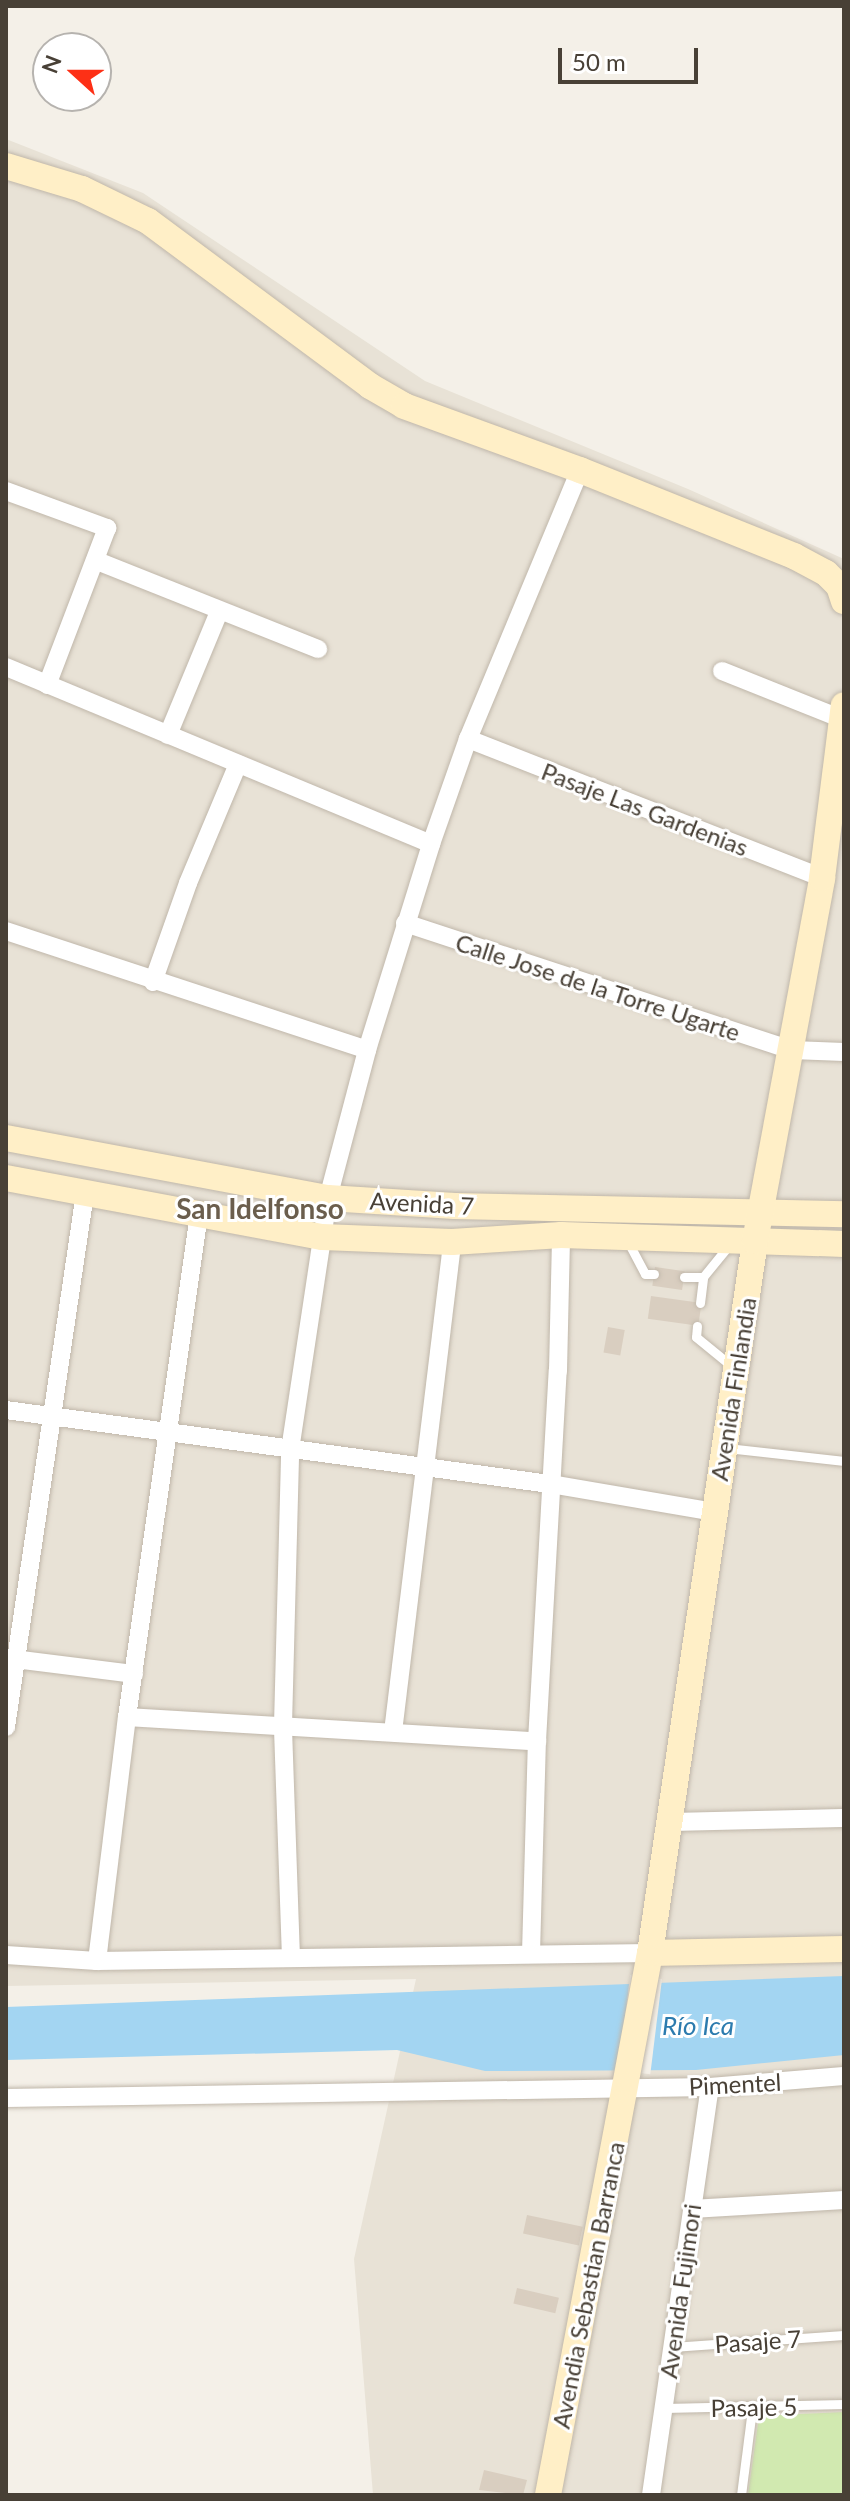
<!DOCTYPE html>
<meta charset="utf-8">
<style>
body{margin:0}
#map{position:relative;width:850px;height:2501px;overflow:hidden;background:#f4f0e8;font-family:Lato,sans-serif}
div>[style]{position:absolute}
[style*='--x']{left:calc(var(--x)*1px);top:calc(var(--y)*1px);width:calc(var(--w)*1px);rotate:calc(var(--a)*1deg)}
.residential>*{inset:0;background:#e8e2d6}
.green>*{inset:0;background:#d1e9b0}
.water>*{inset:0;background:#a3d5f2}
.pier>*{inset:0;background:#f4f0e8;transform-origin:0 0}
.building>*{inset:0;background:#d9cec0;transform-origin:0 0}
.roads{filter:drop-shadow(0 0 2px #c0b7aa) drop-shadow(0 0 2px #c0b7aa)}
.lane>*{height:9px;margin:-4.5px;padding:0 4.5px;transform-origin:4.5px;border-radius:4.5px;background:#fff}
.street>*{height:18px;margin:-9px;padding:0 9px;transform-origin:9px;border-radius:9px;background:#fff}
.secondary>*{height:26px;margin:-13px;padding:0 13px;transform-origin:13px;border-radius:13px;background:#ffefc7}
span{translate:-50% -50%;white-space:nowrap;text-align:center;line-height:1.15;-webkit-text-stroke:6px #fff;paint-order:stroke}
.street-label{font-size:24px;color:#484036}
.water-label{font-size:26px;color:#2c7bae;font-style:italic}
.quarter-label{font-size:28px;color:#6b5e4d;font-weight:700}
.frame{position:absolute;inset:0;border:8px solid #484036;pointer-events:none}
.north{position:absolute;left:32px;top:32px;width:80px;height:80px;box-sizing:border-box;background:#fff;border:2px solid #b6b3af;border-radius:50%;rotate:291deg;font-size:22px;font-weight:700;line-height:32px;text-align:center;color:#484036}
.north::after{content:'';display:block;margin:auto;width:28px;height:36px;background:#fd3016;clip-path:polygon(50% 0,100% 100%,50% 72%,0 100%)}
.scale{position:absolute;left:558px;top:48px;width:140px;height:36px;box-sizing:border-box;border:4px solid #484036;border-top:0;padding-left:10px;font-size:24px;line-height:28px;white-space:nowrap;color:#484036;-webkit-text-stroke:6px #fff;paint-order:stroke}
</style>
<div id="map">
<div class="residential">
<div style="clip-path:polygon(6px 139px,143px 193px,425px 381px,688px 489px,844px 559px,844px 2495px,373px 2495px,354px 2259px,416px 1979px,6px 1986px)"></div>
</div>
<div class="green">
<div style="clip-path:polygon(844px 2412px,844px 2495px,748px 2495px,759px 2416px)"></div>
</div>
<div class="water">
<div style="clip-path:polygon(844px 1976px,844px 2055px,696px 2070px,485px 2071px,397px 2050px,6px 2060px,6px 2007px)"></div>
</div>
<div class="pier">
<div style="left:662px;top:1979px;width:96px;height:32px;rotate:97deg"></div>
</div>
<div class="building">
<div style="left:655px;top:1267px;width:30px;height:19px;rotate:8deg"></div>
<div style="left:651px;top:1296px;width:51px;height:23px;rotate:8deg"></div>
<div style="left:608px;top:1327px;width:17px;height:26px;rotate:10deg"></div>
<div style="left:527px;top:2215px;width:57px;height:19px;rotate:12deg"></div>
<div style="left:517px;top:2288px;width:43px;height:16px;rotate:13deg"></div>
<div style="clip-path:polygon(484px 2470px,527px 2480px,523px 2495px,479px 2490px)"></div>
</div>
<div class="roads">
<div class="lane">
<div style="--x:627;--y:1240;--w:38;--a:62"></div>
<div style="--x:645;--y:1274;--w:9;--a:0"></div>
<div style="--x:684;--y:1277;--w:19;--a:0"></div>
<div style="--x:703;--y:1277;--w:43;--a:-50.7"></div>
<div style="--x:700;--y:1303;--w:26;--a:-83"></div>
<div style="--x:697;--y:1326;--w:11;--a:95"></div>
<div style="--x:696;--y:1337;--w:49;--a:39.2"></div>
<div style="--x:727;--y:1448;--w:118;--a:6.3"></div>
<div style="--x:672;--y:2347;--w:172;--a:-4"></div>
<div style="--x:664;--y:2408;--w:180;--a:-1.3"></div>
<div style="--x:741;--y:2495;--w:87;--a:-82.7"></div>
</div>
<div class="street">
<div style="--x:6;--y:491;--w:108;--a:20.1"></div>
<div style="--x:107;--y:528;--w:168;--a:110.9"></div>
<div style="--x:97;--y:561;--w:238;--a:21.7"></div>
<div style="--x:6;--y:667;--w:460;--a:22.6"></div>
<div style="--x:722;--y:671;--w:129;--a:21.8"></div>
<div style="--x:168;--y:735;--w:133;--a:-67.5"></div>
<div style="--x:468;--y:739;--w:380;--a:21.4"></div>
<div style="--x:405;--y:923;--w:407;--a:18.2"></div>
<div style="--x:792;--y:1050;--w:52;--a:2.2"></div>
<div style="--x:6;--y:931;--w:380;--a:18.2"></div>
<div style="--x:153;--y:982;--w:105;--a:-70.5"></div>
<div style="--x:188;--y:883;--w:129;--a:-67.2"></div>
<div style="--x:6;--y:1410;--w:549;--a:7.75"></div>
<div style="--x:550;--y:1484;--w:166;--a:9.7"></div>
<div style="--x:6;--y:1658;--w:129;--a:7.1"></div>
<div style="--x:127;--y:1717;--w:411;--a:3.4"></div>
<div style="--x:6;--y:1727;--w:540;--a:-81.58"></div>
<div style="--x:393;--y:1732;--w:494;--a:-83.1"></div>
<div style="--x:670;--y:1822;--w:174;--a:-1.3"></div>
<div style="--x:531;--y:1953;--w:212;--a:-88.4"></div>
<div style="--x:537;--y:1741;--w:371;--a:-86.8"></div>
<div style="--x:558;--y:1371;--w:136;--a:-88.7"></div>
<div style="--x:6;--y:1955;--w:91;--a:3.8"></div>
<div style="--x:97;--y:1961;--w:553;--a:-0.83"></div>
<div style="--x:291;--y:1958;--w:233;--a:-92"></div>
<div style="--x:283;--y:1725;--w:275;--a:-88.5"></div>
<div style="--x:290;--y:1450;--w:255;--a:-81.4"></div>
<div style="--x:328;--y:1198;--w:153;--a:-75.2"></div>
<div style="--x:367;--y:1050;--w:216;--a:-72.7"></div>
<div style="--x:431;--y:844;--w:111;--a:-70.6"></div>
<div style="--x:468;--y:739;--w:291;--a:-67.4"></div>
<div style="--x:97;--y:1961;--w:246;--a:-83"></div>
<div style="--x:127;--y:1717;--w:508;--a:-81.85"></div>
<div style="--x:6;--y:2098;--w:704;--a:-0.9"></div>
<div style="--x:710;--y:2087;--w:134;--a:-4.7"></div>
<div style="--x:692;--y:2209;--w:152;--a:-3.4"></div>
<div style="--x:651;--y:2495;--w:412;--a:-81.8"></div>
</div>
<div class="secondary">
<div style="--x:6;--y:166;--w:79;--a:16.8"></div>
<div style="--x:82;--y:189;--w:73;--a:25.9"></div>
<div style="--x:148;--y:221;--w:277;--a:36.6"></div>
<div style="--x:370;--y:386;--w:39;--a:30"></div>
<div style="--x:404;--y:406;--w:187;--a:20"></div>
<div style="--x:580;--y:470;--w:231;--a:21.9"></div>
<div style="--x:794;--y:556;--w:36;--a:28"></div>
<div style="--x:826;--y:573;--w:18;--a:45"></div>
<div style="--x:839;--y:586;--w:16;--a:72"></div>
<div style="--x:6;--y:1138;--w:328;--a:10.6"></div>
<div style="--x:328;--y:1198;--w:127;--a:3.6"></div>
<div style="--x:455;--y:1206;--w:389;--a:1.2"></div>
<div style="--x:6;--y:1178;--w:321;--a:10.6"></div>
<div style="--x:322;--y:1237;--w:130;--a:2.2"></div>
<div style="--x:452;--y:1242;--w:109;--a:-3.7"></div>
<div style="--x:561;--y:1235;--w:283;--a:1.8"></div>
<div style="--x:650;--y:1953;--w:194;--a:-1.2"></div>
<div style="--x:548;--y:2495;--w:552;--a:-79.34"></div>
<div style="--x:650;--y:1953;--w:720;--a:-81.61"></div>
<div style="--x:755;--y:1241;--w:369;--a:-79.5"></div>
<div style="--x:822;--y:878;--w:174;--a:-82.8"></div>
</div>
</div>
<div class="street-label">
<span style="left:645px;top:809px;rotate:21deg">Pasaje Las Gardenias</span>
<span style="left:598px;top:987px;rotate:18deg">Calle Jose de la Torre Ugarte</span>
<span style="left:422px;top:1203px;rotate:3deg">Avenida 7</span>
<span style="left:733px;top:1389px;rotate:-81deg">Avenida Finlandia</span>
<span style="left:735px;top:2084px;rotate:-3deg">Pimentel</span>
<span style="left:588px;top:2285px;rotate:-79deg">Avendia Sebastian Barranca</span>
<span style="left:680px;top:2291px;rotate:-82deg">Avenida Fujimori</span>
<span style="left:758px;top:2341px;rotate:-4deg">Pasaje 7</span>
<span style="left:754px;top:2407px;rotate:-1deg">Pasaje 5</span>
</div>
<div class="water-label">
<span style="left:698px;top:2026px">Río Ica</span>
</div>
<div class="quarter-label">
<span style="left:260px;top:1208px">San Idelfonso</span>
</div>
<div class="frame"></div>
<div class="north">N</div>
<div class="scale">50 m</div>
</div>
